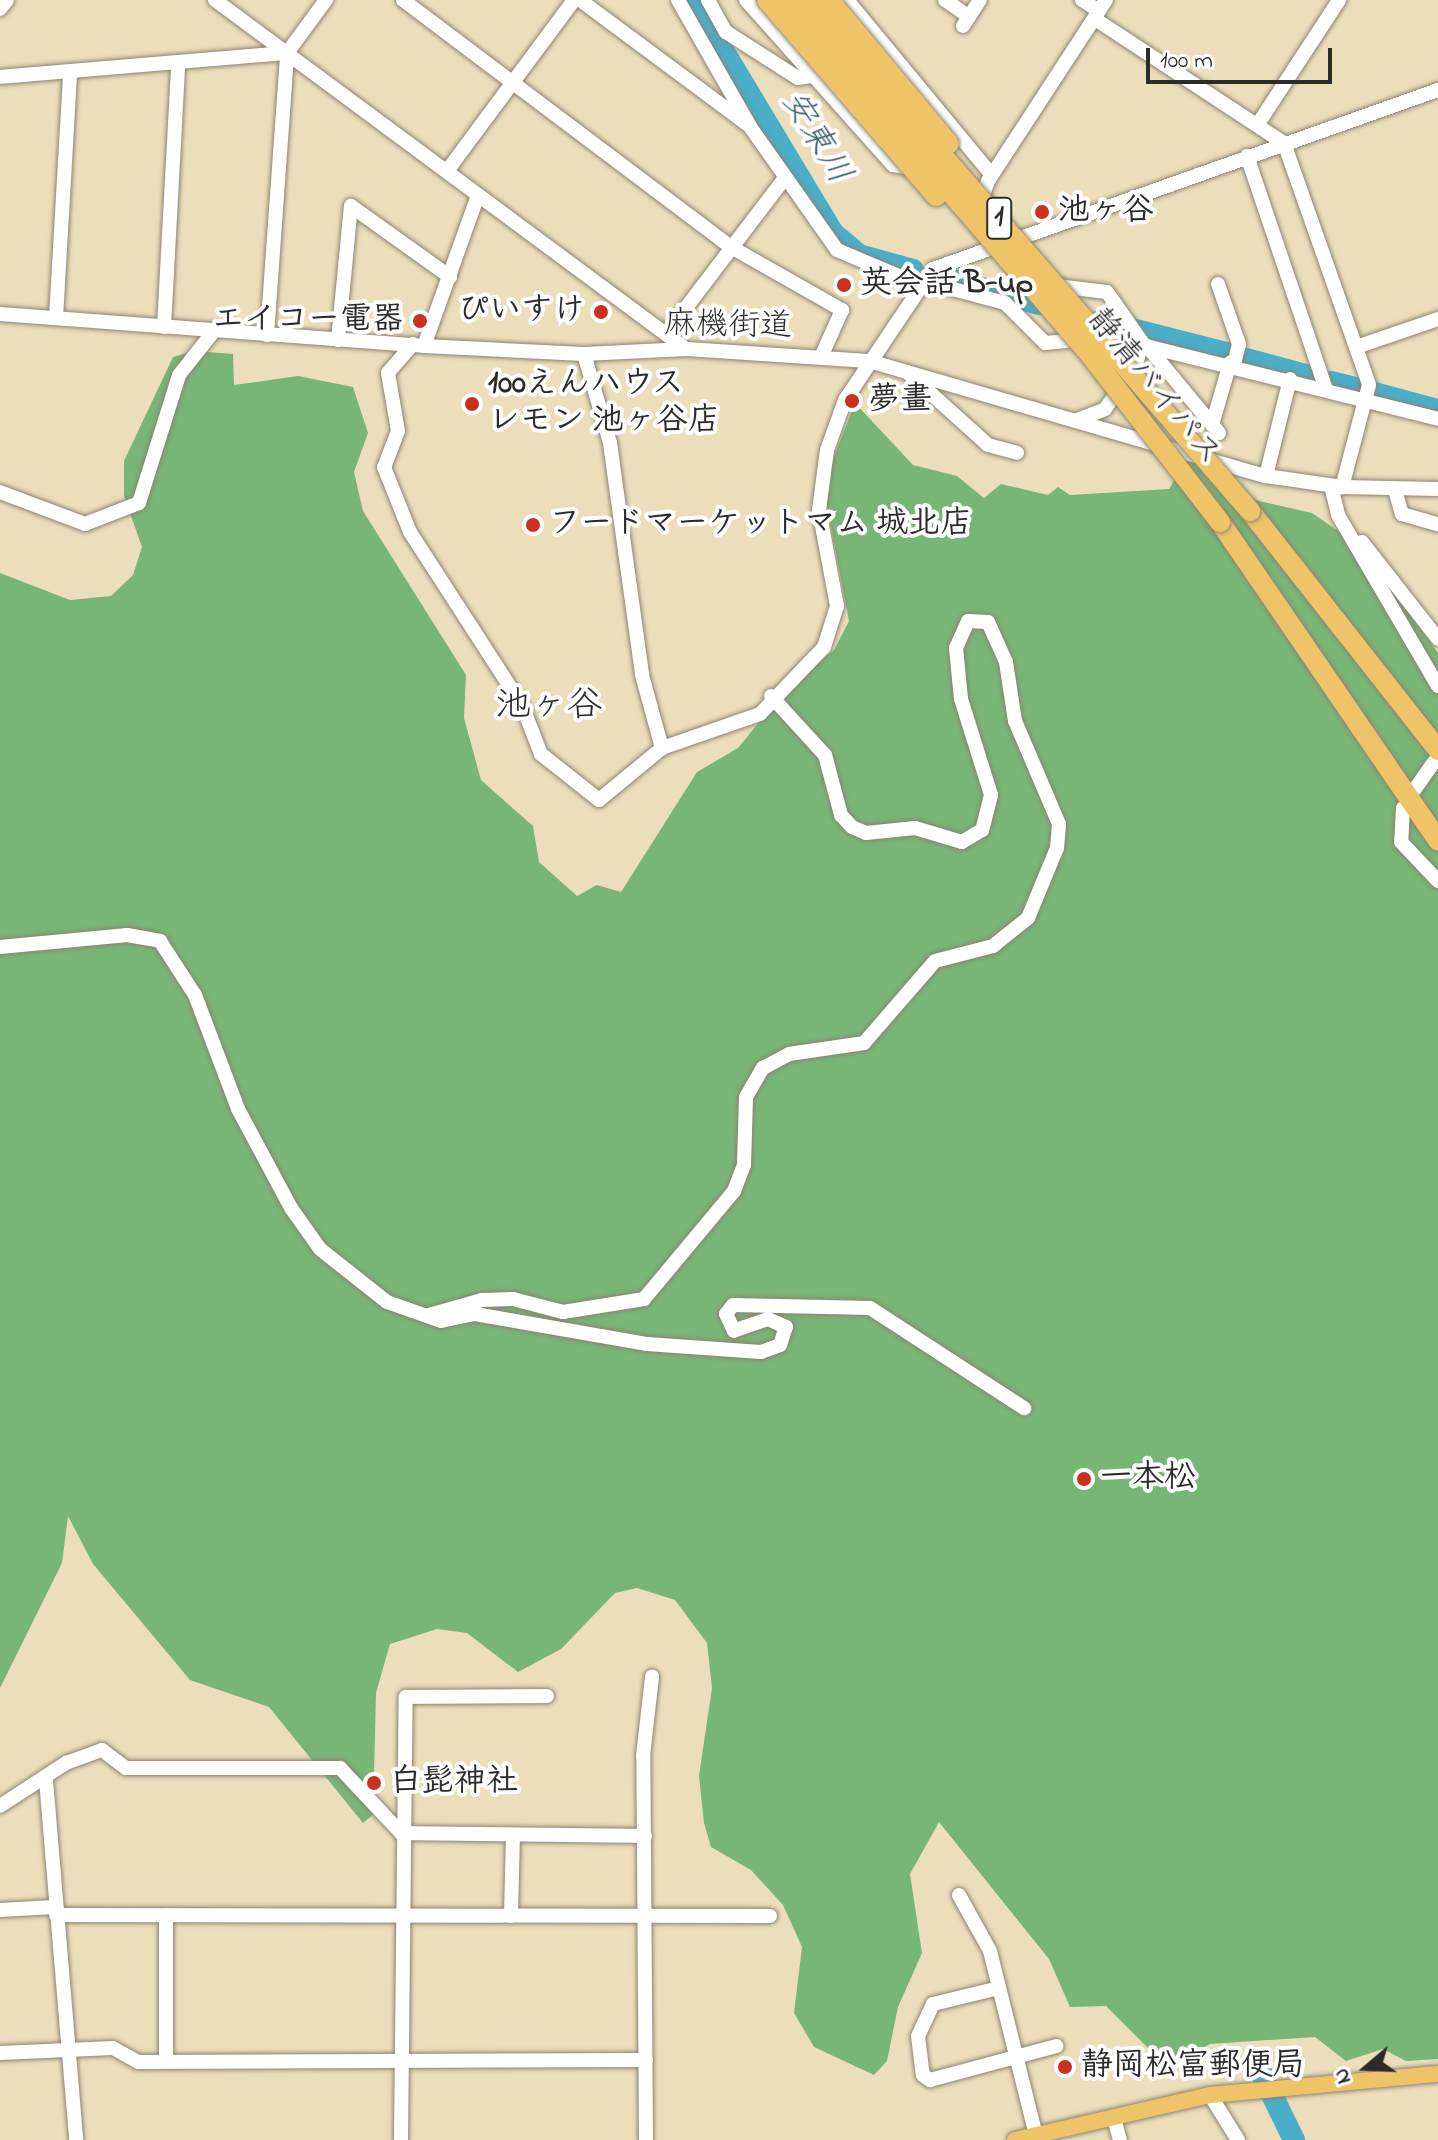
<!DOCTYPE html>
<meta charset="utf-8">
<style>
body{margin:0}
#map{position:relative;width:1438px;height:2140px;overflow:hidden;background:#ecdebb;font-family:"Indie Flower","Klee One",sans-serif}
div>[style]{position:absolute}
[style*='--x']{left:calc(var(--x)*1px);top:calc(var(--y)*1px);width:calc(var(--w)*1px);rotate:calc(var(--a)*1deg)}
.forest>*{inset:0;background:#78b676}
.river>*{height:22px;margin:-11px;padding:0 11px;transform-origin:11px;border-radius:11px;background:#4aaec9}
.roads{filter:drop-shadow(0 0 2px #8c8473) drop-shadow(0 0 2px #8c8473)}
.minor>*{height:14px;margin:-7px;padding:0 7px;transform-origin:7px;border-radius:7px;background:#fff}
.major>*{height:16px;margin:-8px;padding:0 8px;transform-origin:8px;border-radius:8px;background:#efc469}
.highway>*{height:20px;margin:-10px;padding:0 10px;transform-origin:10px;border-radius:10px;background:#efc469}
.bridges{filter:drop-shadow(0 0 2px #8c8473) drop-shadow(0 0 2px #8c8473)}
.highway-bridge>*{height:20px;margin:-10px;padding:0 10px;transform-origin:10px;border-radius:10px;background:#efc469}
.dots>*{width:22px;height:22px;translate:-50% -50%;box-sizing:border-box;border:4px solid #fff;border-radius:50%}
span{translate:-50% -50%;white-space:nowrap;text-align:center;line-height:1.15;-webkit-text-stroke:8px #fff;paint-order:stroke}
.shield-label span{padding:2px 6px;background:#fff;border:2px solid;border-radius:6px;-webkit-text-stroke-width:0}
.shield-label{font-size:30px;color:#2b2b2b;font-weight:700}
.poi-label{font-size:32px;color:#2b2b2b;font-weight:700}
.left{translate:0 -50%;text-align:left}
.right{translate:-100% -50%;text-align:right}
.street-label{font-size:32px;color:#2b2b2b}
.water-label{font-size:34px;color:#375f6a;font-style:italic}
.quarter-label{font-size:36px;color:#2b2b2b}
.north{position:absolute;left:1326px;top:2028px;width:80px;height:80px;-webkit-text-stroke:6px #fff;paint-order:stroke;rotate:251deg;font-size:22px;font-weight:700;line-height:32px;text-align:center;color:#2b2b2b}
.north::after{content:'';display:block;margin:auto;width:28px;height:36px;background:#2b2b2b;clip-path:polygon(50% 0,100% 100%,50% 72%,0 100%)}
.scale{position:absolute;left:1146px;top:48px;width:186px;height:36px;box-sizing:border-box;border:4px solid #2b2b2b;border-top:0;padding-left:10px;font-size:24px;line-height:28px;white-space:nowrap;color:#2b2b2b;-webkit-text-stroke:6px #fff;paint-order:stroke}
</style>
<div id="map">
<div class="forest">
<div style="clip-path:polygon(195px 351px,233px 354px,234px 385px,298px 376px,353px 387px,368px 433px,354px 472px,363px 511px,466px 675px,464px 718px,481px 780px,533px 826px,539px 862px,577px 896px,597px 885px,621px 892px,697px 772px,738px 748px,785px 690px,834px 650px,849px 621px,823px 485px,855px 403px,913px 465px,957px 476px,984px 498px,1001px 484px,1048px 495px,1058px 487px,1070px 495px,1169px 489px,1196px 444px,1255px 500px,1312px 513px,1363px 548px,1438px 653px,1438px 2059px,1406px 2061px,1383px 2049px,1346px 2061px,1315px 2037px,1210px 2044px,1180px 2060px,1157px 2057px,1106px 2006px,1070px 2007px,1049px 1959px,939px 1822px,910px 1874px,922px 1953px,898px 2007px,887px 2061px,874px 2075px,814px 2047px,794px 2013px,802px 1947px,783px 1905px,751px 1870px,711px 1847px,704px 1823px,699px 1776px,712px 1688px,707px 1643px,675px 1600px,637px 1588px,615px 1593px,561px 1649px,518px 1672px,467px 1633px,437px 1629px,390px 1644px,376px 1693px,373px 1815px,363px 1823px,269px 1707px,190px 1680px,93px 1564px,68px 1516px,62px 1563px,0 1688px,0 573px,70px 600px,111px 596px,133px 575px,142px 547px,124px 496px,124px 461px,173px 357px)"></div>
</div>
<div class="river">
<div style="--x:693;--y:0;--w:272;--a:59"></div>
<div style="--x:833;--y:233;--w:34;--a:40"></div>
<div style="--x:859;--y:255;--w:56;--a:15.5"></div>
<div style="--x:950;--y:279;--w:92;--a:15.7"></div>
<div style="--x:1100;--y:321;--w:134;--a:14.2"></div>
<div style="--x:1242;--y:358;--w:78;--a:14.9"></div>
<div style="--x:1331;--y:382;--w:32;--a:14"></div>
<div style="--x:1374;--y:393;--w:66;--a:14.9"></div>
<div style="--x:1260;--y:2070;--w:78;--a:64.1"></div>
</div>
<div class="roads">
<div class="minor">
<div style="--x:215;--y:0;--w:586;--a:36.54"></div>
<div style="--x:403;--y:0;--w:411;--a:37"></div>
<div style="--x:731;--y:247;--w:128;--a:29.6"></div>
<div style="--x:842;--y:310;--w:51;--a:114.1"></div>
<div style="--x:580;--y:0;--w:208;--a:36.6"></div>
<div style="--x:678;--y:0;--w:147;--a:60.3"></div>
<div style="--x:751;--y:128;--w:149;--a:54.8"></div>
<div style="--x:837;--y:250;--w:90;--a:22.9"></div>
<div style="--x:708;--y:0;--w:37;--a:61"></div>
<div style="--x:726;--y:32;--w:85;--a:32.6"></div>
<div style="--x:798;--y:78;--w:13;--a:-9"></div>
<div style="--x:746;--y:0;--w:221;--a:48.3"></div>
<div style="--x:893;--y:165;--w:25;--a:9"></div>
<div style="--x:847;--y:0;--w:227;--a:50.4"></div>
<div style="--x:945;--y:0;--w:29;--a:35"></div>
<div style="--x:1082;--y:0;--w:20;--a:33"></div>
<div style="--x:0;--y:9;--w:11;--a:-52"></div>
<div style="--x:1095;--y:19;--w:226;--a:33.3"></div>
<div style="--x:1284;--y:143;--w:256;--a:70.6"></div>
<div style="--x:1369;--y:385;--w:106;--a:104.8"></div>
<div style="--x:963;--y:26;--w:31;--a:-57"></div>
<div style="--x:0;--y:77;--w:288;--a:-4.8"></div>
<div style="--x:1258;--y:124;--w:148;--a:-56.8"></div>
<div style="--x:1247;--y:156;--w:246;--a:71.3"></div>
<div style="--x:447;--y:171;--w:213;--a:-53.4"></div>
<div style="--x:979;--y:207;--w:28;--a:-71"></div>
<div style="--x:988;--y:181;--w:216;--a:-56.9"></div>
<div style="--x:923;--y:281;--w:85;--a:15"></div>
<div style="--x:1005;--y:303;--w:57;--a:45"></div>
<div style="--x:1045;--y:343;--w:22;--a:-5"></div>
<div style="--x:1218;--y:284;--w:64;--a:70.7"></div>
<div style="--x:1239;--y:344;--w:21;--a:104"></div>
<div style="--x:1049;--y:285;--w:58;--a:6.9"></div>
<div style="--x:1107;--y:292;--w:61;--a:55"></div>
<div style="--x:1142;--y:342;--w:30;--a:105"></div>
<div style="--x:0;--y:314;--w:425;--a:4.3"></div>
<div style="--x:424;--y:346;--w:160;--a:2.9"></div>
<div style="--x:584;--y:354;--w:102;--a:-2.8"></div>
<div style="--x:686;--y:349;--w:183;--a:3.8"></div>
<div style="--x:869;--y:361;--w:413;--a:16.2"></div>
<div style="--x:1266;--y:476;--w:77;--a:8.2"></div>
<div style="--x:1342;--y:487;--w:96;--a:1.2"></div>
<div style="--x:56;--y:318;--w:244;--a:-86.7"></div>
<div style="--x:164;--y:327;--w:259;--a:-86.9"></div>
<div style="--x:666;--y:334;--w:196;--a:-52.7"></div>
<div style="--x:267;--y:335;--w:283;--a:-85.9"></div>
<div style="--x:287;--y:53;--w:66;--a:-53.7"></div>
<div style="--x:338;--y:340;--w:135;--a:-84.5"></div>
<div style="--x:351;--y:206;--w:122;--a:35.6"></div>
<div style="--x:413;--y:344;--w:38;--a:131"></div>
<div style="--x:388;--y:373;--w:59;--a:80.2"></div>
<div style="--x:398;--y:431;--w:39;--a:111"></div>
<div style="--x:384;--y:467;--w:70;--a:68.2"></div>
<div style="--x:410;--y:532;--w:206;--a:57.1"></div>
<div style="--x:522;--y:705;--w:53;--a:68.8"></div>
<div style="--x:541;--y:754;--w:74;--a:38.4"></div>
<div style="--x:599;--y:800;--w:82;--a:-39.5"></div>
<div style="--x:662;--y:748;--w:104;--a:-19.1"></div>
<div style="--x:760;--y:714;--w:93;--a:-46.3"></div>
<div style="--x:824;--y:647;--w:43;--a:-72.4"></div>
<div style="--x:837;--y:606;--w:98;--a:-100.6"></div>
<div style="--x:819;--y:510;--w:61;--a:-82.4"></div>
<div style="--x:827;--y:450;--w:53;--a:-70.2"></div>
<div style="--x:845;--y:400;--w:158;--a:-56.1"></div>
<div style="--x:933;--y:269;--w:536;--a:-19.52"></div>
<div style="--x:1142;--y:345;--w:305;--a:14"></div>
<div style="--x:424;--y:346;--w:160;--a:-70.3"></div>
<div style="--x:1147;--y:346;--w:113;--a:50.4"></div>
<div style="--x:1356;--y:347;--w:87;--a:-18.9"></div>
<div style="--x:584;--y:354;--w:93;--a:73.7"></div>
<div style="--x:610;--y:443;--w:234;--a:82.1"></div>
<div style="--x:642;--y:675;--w:76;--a:74.7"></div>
<div style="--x:907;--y:372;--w:109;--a:42"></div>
<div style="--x:988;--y:445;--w:30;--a:15"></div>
<div style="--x:1077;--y:420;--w:30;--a:-21"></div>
<div style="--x:1105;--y:409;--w:36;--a:-54"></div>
<div style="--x:1212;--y:425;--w:65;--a:-73.8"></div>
<div style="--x:1266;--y:476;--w:100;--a:-76.1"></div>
<div style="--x:1331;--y:486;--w:30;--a:76"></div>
<div style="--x:1338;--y:515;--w:198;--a:59.7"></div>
<div style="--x:1395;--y:490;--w:25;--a:74"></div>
<div style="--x:1402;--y:514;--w:37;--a:16"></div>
<div style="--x:0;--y:492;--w:91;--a:20.6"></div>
<div style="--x:85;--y:524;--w:58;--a:-21.3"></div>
<div style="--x:139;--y:503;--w:134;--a:-72.6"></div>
<div style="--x:179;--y:375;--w:56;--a:-51.5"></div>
<div style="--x:1362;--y:542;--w:123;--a:51.9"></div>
<div style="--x:1415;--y:789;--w:33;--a:-55"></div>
<div style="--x:1403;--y:808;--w:34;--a:93"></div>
<div style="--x:1401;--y:842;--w:54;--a:46.5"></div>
<div style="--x:0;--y:947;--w:128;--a:-5.4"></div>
<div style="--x:127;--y:935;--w:34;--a:10"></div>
<div style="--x:160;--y:941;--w:64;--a:57.1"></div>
<div style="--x:195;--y:995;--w:122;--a:69.3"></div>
<div style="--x:238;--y:1109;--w:112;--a:61.8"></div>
<div style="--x:291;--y:1208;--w:50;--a:54.7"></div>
<div style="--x:320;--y:1249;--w:85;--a:38.3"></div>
<div style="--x:387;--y:1302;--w:57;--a:19.4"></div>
<div style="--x:441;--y:1321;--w:35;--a:-12"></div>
<div style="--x:475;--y:1314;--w:175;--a:9.9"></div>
<div style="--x:647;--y:1344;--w:114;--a:4"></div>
<div style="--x:761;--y:1352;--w:20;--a:-20"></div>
<div style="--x:780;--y:1345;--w:19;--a:-72"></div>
<div style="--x:786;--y:1327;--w:20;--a:-156"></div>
<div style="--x:768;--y:1319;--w:36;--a:161"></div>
<div style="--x:734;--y:1331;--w:19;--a:-115"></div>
<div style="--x:726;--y:1314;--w:11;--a:-52"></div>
<div style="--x:733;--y:1305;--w:137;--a:1.3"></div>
<div style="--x:870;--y:1308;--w:184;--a:33"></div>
<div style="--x:429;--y:1315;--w:55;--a:-15.8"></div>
<div style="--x:482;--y:1300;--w:31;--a:-2"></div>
<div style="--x:513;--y:1299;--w:52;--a:14.6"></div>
<div style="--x:563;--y:1312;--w:82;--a:-9.1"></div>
<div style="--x:644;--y:1299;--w:141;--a:-50.2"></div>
<div style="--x:734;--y:1191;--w:28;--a:-69"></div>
<div style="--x:744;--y:1165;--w:68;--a:-88.3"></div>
<div style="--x:746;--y:1097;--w:34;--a:-60"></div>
<div style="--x:763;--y:1068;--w:30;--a:-28"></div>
<div style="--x:789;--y:1054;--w:76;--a:-8.3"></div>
<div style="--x:864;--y:1043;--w:108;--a:-49.1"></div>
<div style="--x:935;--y:961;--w:60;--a:-14.5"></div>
<div style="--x:993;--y:946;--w:45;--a:-38.7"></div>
<div style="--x:1028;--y:918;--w:76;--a:-67.5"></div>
<div style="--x:1057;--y:848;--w:24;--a:-85"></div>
<div style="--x:1059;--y:824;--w:112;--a:-113.1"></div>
<div style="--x:1015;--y:721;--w:60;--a:-98.7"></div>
<div style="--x:1006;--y:662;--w:44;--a:-114.2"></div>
<div style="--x:988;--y:622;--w:20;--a:-177"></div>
<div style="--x:968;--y:621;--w:30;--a:114"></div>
<div style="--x:956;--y:648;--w:51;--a:84.4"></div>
<div style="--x:961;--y:699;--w:101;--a:72.6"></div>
<div style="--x:991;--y:795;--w:36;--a:104"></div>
<div style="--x:982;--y:830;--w:23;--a:149"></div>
<div style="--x:962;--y:842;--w:49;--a:-163.4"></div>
<div style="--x:915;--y:828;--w:49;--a:174.2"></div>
<div style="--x:866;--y:833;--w:15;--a:-157"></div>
<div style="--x:852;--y:827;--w:16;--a:-133"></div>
<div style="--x:841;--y:815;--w:62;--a:-104.9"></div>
<div style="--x:825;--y:755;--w:80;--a:-132.5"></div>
<div style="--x:46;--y:1780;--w:361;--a:85.2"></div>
<div style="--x:0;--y:1806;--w:79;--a:-33.1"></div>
<div style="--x:66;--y:1763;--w:38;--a:-20"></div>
<div style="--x:102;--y:1750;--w:30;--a:37"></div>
<div style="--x:126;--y:1768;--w:214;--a:0"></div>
<div style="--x:340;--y:1768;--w:89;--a:46.8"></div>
<div style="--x:401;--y:1833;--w:244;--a:0.7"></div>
<div style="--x:959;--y:1895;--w:64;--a:61"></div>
<div style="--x:990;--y:1951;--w:190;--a:76"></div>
<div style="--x:0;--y:1910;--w:55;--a:-3.1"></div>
<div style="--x:56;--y:1915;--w:714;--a:0.08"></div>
<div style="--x:166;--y:1915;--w:145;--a:90"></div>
<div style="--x:511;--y:1916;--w:81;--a:-88.6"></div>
<div style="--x:999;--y:1988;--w:68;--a:166.4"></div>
<div style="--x:933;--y:2004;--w:35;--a:115"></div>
<div style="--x:918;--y:2036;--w:39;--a:83"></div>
<div style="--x:923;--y:2075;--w:9;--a:36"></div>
<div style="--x:930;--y:2080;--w:131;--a:-15"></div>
<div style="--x:0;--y:2053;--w:113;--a:-2.5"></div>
<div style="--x:113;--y:2048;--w:29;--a:29"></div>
<div style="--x:138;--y:2062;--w:508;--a:-0.23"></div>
<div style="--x:1210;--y:2095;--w:53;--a:58.1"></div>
<div style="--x:1114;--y:2118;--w:23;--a:75"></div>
<div style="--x:401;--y:2140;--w:443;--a:-89.4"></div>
<div style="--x:406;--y:1697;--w:141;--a:-0.4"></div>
<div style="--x:646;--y:2140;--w:384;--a:-90.4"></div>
<div style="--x:643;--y:1756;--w:80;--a:-83.5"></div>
</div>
<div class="major">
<div style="--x:1015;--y:2140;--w:200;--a:-13"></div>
<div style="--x:1210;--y:2095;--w:229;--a:-5.3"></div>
</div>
<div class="highway">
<div style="--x:1250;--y:511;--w:304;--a:51.8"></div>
<div style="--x:1220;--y:522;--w:386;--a:55.6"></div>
</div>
</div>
<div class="bridges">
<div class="highway-bridge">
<div style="--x:767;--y:0;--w:259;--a:49.2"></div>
<div style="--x:785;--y:0;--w:471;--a:49.3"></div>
<div style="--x:1092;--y:357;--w:209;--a:52.2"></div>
<div style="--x:808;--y:0;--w:676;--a:49.14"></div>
<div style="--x:829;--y:0;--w:187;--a:50.2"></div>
</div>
</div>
<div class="dots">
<div style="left:1042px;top:212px;background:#c8321e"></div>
<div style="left:844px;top:285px;background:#c8321e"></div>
<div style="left:601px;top:312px;background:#c8321e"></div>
<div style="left:420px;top:321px;background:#c8321e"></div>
<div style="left:852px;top:401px;background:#c8321e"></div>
<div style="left:472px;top:404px;background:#c8321e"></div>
<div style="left:533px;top:525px;background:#c8321e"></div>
<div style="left:1084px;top:1479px;background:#c8321e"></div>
<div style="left:374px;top:1783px;background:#c8321e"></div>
<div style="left:1065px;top:2067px;background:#c8321e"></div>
</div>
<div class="shield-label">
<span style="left:999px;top:218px">1</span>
</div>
<div class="poi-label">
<span class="left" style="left:1058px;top:212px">池ヶ谷</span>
<span class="left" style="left:860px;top:285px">英会話 B-up</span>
<span class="right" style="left:585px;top:312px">ぴいすけ</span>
<span class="right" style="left:404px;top:321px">エイコー電器</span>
<span class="left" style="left:488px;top:404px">100えんハウス<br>レモン 池ヶ谷店</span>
<span class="left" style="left:868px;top:401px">夢畫</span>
<span class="left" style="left:549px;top:525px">フードマーケットマム 城北店</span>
<span class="left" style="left:1100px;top:1479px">一本松</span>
<span class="left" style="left:390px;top:1783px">白髭神社</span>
<span class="left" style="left:1081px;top:2067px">静岡松富郵便局</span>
</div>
<div class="street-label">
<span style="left:728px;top:327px;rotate:1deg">麻機街道</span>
<span style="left:1153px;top:388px;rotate:51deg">静清バイパス</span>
</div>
<div class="water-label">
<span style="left:815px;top:138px;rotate:59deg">安東川</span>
</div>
<div class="quarter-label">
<span style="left:549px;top:707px">池ヶ谷</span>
</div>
<div class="north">N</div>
<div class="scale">100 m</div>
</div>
